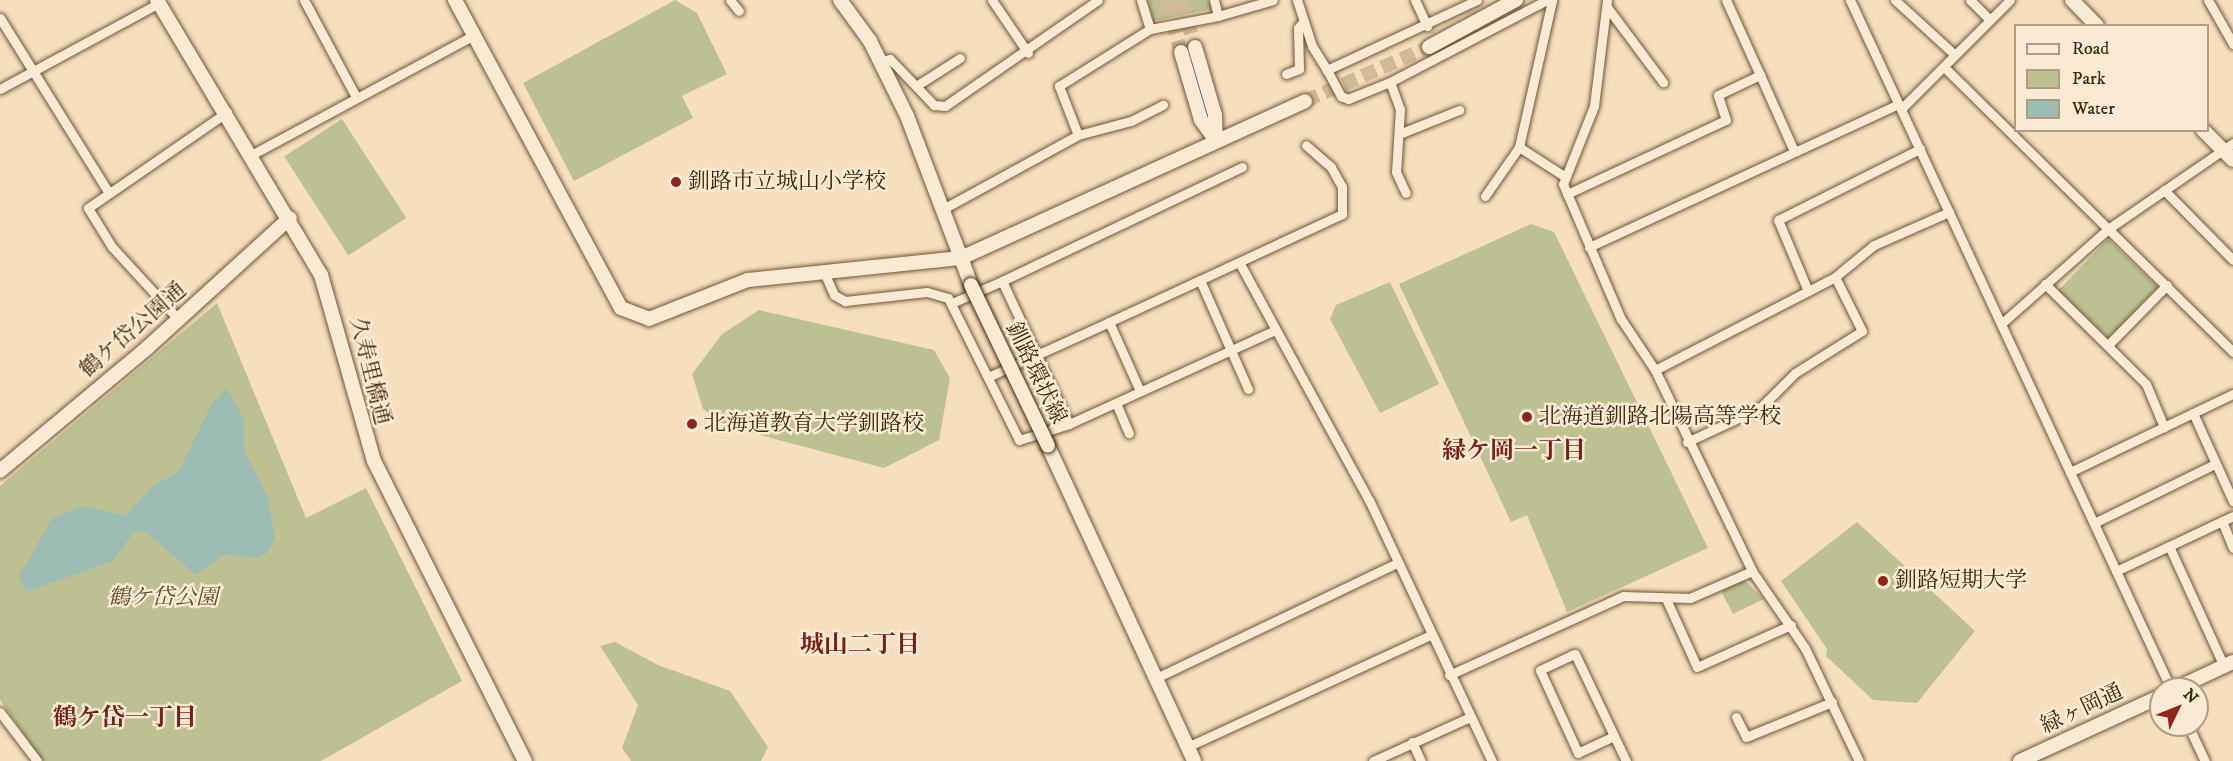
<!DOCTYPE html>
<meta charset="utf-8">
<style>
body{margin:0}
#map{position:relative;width:2233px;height:761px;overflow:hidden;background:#f5dfbe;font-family:"IM FELL DW Pica","Noto Serif JP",serif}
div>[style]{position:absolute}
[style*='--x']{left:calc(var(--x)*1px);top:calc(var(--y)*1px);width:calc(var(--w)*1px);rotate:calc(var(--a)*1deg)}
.green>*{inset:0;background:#bdc191;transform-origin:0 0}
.water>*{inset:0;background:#9cbcb3}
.secondary-tunnel>*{height:14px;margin-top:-7px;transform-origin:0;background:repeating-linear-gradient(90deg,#d1ba99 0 14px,transparent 0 21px)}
.roads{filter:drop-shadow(0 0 2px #6e5635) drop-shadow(0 0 2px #6e5635)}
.street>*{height:9px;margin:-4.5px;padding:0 4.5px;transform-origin:4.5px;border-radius:4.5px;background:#f8ead5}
.secondary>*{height:14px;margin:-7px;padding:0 7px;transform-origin:7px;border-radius:7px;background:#f8ead5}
.bridges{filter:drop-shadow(0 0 2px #412807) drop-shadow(0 0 2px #412807)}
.secondary-bridge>*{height:14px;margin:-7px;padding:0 7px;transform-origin:7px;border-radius:7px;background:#f8ead5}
.dots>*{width:16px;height:16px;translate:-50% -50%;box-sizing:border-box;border:3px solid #f8ead5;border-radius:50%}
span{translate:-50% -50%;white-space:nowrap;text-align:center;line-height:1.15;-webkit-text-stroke:5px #f8ead5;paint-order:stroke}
.poi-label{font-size:22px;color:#412807}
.left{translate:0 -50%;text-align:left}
.street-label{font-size:22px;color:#412807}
.park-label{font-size:22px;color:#604e2a;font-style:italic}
.neighbourhood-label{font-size:24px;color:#7a1f14;font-weight:700}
.legend{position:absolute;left:2014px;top:24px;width:195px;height:108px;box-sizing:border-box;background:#f8ead5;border:2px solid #af9c83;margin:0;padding:8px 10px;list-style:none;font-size:18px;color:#412807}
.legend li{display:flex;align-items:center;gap:12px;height:30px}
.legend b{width:30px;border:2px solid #af9c83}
.north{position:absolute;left:2149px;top:677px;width:60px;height:60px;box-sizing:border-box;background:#f8ead5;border:2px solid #af9c83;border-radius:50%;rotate:47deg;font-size:16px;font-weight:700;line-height:24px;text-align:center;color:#412807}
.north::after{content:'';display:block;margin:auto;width:21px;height:27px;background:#8f2418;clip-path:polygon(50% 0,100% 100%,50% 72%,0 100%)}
</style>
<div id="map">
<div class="green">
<div style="clip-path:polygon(675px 0,697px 13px,727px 74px,682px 96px,693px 118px,574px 181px,523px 83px)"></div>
<div style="clip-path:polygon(1148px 0,1209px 0,1212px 9px,1153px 21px)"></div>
<div style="left:342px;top:119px;width:118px;height:69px;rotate:57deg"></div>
<div style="clip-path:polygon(1531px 224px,1554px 232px,1708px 548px,1567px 612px,1527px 515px,1511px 522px,1399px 284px)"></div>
<div style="left:2108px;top:239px;width:69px;height:71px;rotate:44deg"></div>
<div style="clip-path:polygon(1390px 282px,1439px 384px,1380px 413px,1330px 319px,1336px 305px)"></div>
<div style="clip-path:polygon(217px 303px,306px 518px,366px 488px,462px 681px,321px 761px,43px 761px,0 700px,0 486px)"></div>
<div style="clip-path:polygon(759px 310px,934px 350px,950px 378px,939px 440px,884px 468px,726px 426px,703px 409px,692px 374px,722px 334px)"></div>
<div style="clip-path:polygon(1857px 522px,1975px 631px,1917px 703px,1873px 700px,1826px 656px,1827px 649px,1781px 581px)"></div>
<div style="clip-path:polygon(1743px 579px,1764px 599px,1733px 614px,1721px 591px)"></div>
<div style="clip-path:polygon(615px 642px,658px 665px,730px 691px,768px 747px,761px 761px,631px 761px,622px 748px,638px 705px,600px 646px)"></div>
</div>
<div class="water">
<div style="clip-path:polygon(227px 388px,244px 419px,244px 450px,268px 497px,275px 538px,267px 553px,257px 558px,225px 554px,196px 575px,144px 531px,133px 533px,113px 561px,26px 592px,19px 576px,52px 518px,84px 506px,126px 516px,152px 487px,179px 471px,212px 403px)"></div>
</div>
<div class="secondary-tunnel">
<div style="--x:1166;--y:0;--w:54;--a:73.9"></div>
<div style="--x:1181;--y:0;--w:49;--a:73.4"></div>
<div style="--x:1305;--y:101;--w:135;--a:-23.5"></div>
</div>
<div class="roads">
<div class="street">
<div style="--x:304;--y:0;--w:110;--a:61.8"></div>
<div style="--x:730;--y:0;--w:14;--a:51"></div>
<div style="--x:992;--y:0;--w:64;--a:55.8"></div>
<div style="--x:1141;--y:0;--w:30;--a:73"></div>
<div style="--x:1150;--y:29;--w:69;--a:-10.8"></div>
<div style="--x:1218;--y:16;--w:16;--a:-104"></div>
<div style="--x:1297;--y:0;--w:48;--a:71.9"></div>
<div style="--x:1312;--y:46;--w:28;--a:58"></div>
<div style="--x:1415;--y:0;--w:29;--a:65"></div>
<div style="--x:1477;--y:0;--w:166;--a:155"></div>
<div style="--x:1327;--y:70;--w:30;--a:62"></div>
<div style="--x:1341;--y:96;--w:8;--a:23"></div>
<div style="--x:1348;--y:99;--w:45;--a:-22"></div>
<div style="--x:1390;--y:82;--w:177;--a:-27.6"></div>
<div style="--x:1607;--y:0;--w:107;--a:97"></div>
<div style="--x:1594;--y:106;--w:84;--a:111.7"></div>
<div style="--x:1563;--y:184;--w:147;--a:66.8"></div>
<div style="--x:1621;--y:319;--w:61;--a:56.3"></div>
<div style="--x:1655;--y:370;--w:223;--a:64.2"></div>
<div style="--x:1752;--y:571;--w:93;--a:55.5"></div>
<div style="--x:1805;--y:648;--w:125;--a:64.5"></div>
<div style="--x:1850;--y:0;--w:760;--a:65.02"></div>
<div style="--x:1895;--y:0;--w:81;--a:42.5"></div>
<div style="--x:1970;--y:0;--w:28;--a:45"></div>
<div style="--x:2208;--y:0;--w:51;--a:60.4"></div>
<div style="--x:1607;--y:7;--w:94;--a:53.3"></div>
<div style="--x:1218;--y:16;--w:57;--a:-16.2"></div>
<div style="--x:0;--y:18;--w:206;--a:58.1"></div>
<div style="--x:880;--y:61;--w:10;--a:-11"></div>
<div style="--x:890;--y:59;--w:64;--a:46.3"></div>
<div style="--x:934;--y:105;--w:11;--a:5"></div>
<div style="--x:945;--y:106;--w:186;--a:-34.7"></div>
<div style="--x:1944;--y:67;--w:406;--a:44.6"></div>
<div style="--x:1286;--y:74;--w:14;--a:-21"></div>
<div style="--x:1299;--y:69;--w:41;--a:-91.4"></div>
<div style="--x:1298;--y:28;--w:8;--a:-50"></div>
<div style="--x:1760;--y:75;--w:83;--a:65.9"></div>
<div style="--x:1390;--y:82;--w:29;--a:70"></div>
<div style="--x:1400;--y:109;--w:63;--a:93.6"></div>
<div style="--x:1396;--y:172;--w:23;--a:65"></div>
<div style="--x:916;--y:86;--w:52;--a:-32.5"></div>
<div style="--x:0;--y:89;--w:181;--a:-28.4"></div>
<div style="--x:1901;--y:109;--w:154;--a:-45"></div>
<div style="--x:1399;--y:134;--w:65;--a:-21.8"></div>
<div style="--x:1078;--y:135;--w:53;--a:-111.2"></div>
<div style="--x:1059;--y:86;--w:107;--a:-32.1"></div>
<div style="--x:1519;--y:147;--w:54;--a:32.8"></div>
<div style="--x:253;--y:154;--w:251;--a:-28.3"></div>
<div style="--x:1242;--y:167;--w:266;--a:154.6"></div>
<div style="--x:1002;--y:281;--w:158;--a:64.9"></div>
<div style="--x:1069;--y:424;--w:226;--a:-24.5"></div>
<div style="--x:2164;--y:190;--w:98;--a:45.4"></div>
<div style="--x:1567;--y:194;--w:175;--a:-25"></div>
<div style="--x:1726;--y:120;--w:26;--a:-108"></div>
<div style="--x:1718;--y:95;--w:47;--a:-25.5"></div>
<div style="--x:1760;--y:75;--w:82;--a:-114.4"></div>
<div style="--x:1485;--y:196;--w:60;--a:-55.2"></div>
<div style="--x:1519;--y:147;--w:151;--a:-77.3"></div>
<div style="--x:943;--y:209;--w:154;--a:-28.7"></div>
<div style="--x:1078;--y:135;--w:55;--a:-14.8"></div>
<div style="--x:1131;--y:121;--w:36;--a:-27"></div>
<div style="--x:1589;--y:247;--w:341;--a:-24.8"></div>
<div style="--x:1239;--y:262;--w:271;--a:61.4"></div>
<div style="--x:1369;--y:500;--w:289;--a:64.8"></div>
<div style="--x:823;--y:270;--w:27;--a:66"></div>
<div style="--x:834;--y:295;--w:13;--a:29"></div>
<div style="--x:845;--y:301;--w:82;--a:-6.3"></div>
<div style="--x:927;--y:292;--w:22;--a:16"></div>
<div style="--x:948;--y:298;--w:159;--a:63.4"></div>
<div style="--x:1019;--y:440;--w:52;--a:-17.7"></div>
<div style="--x:2045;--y:284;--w:142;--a:44.7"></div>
<div style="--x:2146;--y:384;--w:47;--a:67.3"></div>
<div style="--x:1808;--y:291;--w:77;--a:-112.9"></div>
<div style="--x:1778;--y:220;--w:159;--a:-26.6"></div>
<div style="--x:952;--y:303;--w:55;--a:-23.7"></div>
<div style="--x:179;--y:320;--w:99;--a:-132.5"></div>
<div style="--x:112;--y:247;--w:46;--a:-121.6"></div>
<div style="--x:88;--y:208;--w:169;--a:-34.6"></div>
<div style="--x:2001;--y:324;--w:143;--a:-41.6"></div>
<div style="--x:2108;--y:229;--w:152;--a:-34.5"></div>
<div style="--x:2108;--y:345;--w:84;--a:-45.5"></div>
<div style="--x:1655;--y:370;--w:203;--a:-27.3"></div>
<div style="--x:1835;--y:277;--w:50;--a:-39.4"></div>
<div style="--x:1874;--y:245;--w:82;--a:-23.7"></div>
<div style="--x:988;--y:377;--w:133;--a:-24.4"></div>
<div style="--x:1248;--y:389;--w:119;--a:-113.8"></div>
<div style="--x:1200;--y:280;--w:157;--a:-24.9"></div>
<div style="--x:1342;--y:214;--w:27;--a:-90"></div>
<div style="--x:1342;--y:187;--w:23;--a:-119"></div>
<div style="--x:1331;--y:167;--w:33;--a:-139"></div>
<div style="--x:1140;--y:391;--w:76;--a:-114.2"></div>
<div style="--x:1109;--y:322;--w:100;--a:-24.8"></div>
<div style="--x:1116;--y:403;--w:33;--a:67"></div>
<div style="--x:2193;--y:413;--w:97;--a:65.6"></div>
<div style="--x:1687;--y:442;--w:81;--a:-25"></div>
<div style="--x:1760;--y:408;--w:49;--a:-45"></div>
<div style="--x:1795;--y:373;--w:79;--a:-32.1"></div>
<div style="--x:1862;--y:331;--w:60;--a:-116.6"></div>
<div style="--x:2070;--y:472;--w:181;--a:-25.6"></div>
<div style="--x:2222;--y:521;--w:29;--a:68"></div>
<div style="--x:2094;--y:523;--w:135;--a:-26"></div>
<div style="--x:2169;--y:546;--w:132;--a:65.4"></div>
<div style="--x:2116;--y:571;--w:129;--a:-25.2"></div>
<div style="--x:1667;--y:601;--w:72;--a:65.6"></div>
<div style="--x:1697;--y:667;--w:103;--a:-24.1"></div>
<div style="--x:1449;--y:675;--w:191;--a:-24.4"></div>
<div style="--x:1623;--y:596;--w:67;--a:1.7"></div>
<div style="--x:1690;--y:598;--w:68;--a:-23.5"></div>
<div style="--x:1156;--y:678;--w:267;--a:-25.5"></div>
<div style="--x:0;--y:712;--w:61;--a:52.9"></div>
<div style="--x:1736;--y:717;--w:22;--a:63"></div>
<div style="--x:1746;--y:737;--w:93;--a:-22.1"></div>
<div style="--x:2188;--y:725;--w:40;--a:65"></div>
<div style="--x:1614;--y:736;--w:40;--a:155"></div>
<div style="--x:1578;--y:753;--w:91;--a:-114.6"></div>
<div style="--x:1540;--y:670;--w:38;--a:-25"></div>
<div style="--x:1575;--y:654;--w:119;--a:64.5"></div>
<div style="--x:1412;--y:742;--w:21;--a:65"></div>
<div style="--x:1187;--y:747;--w:268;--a:-24.7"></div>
<div style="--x:1373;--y:761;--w:107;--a:-24.4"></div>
</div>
<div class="secondary">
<div style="--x:157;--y:0;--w:320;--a:59.2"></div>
<div style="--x:321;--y:275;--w:193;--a:74.1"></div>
<div style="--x:374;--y:461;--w:336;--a:63.3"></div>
<div style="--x:455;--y:0;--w:350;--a:61.7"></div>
<div style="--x:621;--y:308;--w:30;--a:21"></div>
<div style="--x:649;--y:319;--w:106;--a:-21.5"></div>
<div style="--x:748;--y:280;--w:214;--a:-5.9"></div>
<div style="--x:961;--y:258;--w:152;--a:-110.8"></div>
<div style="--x:907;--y:116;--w:84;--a:-116.3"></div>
<div style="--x:870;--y:41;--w:51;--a:-126.2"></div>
<div style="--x:2072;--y:0;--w:36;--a:46"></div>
<div style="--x:1195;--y:47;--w:71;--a:73.6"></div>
<div style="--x:1215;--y:115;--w:26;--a:88"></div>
<div style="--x:1429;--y:47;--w:99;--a:-28.4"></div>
<div style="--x:1181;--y:52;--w:71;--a:73.6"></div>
<div style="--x:1201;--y:120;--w:26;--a:54"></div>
<div style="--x:2203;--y:130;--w:42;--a:45"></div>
<div style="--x:971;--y:285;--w:29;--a:-110"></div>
<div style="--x:961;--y:258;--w:378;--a:-24.5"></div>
<div style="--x:1048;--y:446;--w:347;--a:65.1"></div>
<div style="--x:0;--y:471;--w:192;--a:-39.9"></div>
<div style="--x:147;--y:348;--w:193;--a:-42.3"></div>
<div style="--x:2175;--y:689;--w:64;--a:-25"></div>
<div style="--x:2020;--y:761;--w:155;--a:-24.7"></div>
</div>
</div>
<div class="bridges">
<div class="secondary-bridge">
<div style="--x:971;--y:285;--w:178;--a:64.4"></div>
</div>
</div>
<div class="dots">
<div style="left:676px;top:182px;background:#8f2418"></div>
<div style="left:1527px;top:417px;background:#8f2418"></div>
<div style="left:692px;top:424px;background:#8f2418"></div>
<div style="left:1883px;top:581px;background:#8f2418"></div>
</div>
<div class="poi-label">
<span class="left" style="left:688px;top:182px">釧路市立城山小学校</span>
<span class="left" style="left:1539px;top:417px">北海道釧路北陽高等学校</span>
<span class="left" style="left:704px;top:424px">北海道教育大学釧路校</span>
<span class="left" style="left:1895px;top:581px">釧路短期大学</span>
</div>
<div class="street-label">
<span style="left:133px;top:330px;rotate:-41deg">鶴ケ岱公園通</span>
<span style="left:370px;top:371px;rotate:76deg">久寿里橋通</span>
<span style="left:1036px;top:373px;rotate:64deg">釧路環状線</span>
<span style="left:2082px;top:709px;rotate:-25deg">緑ヶ岡通</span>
</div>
<div class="park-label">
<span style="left:163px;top:598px">鶴ケ岱公園</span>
</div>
<div class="neighbourhood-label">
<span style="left:1514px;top:452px">緑ケ岡一丁目</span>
<span style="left:860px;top:646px">城山二丁目</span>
<span style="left:125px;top:719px">鶴ケ岱一丁目</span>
</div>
<ul class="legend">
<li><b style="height:8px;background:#f8ead5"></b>Road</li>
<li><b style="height:16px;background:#bdc191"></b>Park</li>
<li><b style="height:16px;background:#9cbcb3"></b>Water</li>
</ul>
<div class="north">N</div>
</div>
